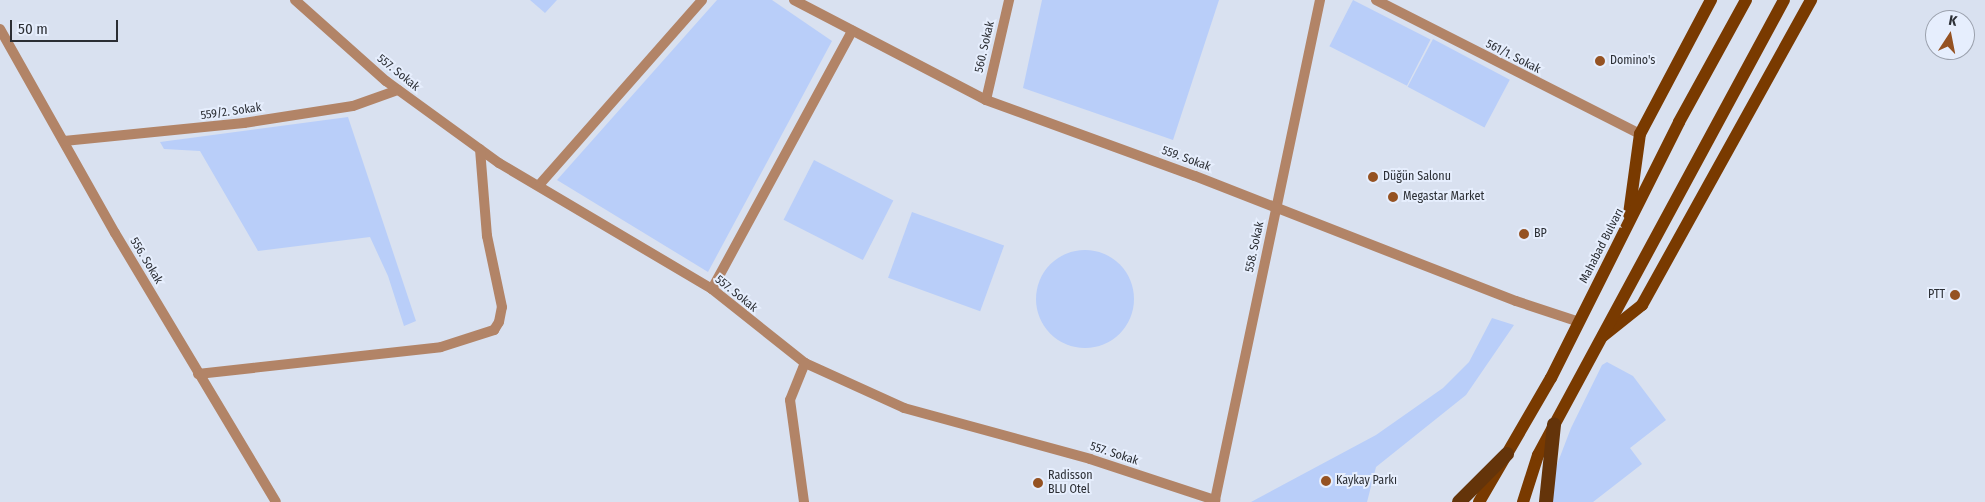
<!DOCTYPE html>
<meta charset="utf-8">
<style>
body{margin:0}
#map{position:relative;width:1985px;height:502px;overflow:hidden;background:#d9e1f0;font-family:"Fira Sans Condensed",sans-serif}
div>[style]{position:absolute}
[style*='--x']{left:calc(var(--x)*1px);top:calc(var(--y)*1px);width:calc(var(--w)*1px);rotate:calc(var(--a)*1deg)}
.green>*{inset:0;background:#b9cef9;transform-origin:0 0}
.round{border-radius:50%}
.minor>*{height:10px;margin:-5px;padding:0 5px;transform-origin:5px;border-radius:5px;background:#b28467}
.primary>*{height:12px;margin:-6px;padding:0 6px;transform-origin:6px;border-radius:6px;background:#793a00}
.trunk>*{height:14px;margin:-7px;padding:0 7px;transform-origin:7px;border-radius:7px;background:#64340a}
.dots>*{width:14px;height:14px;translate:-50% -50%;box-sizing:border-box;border:2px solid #e6eefd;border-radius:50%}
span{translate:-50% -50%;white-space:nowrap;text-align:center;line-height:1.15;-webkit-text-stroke:4px #e6eefd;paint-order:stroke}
.street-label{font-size:12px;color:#2b2e34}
.poi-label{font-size:12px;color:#2b2e34}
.left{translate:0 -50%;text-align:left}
.right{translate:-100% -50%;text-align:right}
.north{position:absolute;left:1925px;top:10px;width:50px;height:50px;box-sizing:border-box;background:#e6eefd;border:1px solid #9ba1ad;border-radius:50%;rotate:11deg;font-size:14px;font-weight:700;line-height:20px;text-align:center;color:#2b2e34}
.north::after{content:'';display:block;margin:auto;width:18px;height:22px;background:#955222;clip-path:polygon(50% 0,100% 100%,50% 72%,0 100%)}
.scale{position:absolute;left:10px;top:20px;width:108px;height:22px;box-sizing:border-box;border:2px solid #2b2e34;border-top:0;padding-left:6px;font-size:15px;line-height:18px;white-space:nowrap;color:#2b2e34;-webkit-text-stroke:4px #e6eefd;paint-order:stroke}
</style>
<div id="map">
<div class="green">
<div style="clip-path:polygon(530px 0,557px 0,545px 13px)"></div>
<div style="clip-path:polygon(717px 0,772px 0,832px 41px,708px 272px,557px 180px)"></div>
<div style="clip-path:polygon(1042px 0,1219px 0,1173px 140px,1023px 88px)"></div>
<div style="left:1353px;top:0;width:87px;height:52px;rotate:27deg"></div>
<div style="left:1433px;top:39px;width:87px;height:54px;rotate:28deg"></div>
<div style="clip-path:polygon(348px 117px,416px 321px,404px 326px,388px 276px,370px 237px,258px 251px,200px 151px,164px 149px,160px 142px)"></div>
<div style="left:814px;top:160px;width:89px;height:67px;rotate:27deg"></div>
<div style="left:912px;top:212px;width:98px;height:70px;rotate:20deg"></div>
<div class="round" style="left:1036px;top:250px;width:98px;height:98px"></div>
<div style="clip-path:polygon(1492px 318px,1514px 325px,1466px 395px,1376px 467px,1367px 502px,1251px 502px,1376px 435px,1443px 388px,1469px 362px)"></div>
<div style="clip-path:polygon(1607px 362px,1633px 376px,1666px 420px,1630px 448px,1642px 464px,1593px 502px,1550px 502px,1553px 475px,1571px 428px,1602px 365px)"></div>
</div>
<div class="minor">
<div style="--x:295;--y:0;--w:122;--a:41.7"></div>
<div style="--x:386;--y:81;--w:140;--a:36"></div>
<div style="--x:499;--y:163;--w:247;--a:30.6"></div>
<div style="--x:712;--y:289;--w:119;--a:38.5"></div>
<div style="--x:805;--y:363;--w:109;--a:24.4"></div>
<div style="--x:904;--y:408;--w:193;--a:15.3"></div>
<div style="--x:1090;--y:459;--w:132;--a:18.2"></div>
<div style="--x:1215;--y:500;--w:511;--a:-78.14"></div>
<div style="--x:794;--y:0;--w:216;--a:27.5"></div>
<div style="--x:986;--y:100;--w:222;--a:20"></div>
<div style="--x:1195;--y:176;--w:344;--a:21.3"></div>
<div style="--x:1516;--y:301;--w:66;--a:18.4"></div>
<div style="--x:1376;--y:0;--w:296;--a:26.9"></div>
<div style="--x:0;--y:29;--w:234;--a:60.6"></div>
<div style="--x:115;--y:233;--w:313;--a:59.1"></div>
<div style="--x:986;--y:100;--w:103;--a:-77"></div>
<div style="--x:64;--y:141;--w:181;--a:-5.7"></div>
<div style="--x:244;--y:123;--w:110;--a:-8.9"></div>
<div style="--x:353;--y:106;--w:48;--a:-19.6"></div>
<div style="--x:540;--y:184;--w:245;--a:-48.6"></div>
<div style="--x:712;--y:289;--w:294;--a:-61.5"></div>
<div style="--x:198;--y:374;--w:244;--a:-6.3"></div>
<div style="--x:441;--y:347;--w:56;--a:-17.8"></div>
<div style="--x:494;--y:330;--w:9;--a:-58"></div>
<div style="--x:499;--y:322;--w:15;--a:-79"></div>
<div style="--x:502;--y:307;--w:73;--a:-101.9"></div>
<div style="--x:487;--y:236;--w:87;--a:-94.6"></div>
<div style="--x:804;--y:502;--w:103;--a:-97.8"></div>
<div style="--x:790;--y:400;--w:40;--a:-68"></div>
</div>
<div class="primary">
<div style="--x:1629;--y:214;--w:81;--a:-82.2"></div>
<div style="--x:1640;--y:134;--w:152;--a:-62.1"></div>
<div style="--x:1603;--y:336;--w:50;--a:-38.5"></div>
<div style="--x:1642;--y:305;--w:349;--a:-61"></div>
<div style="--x:1479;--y:502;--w:143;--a:-59.9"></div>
<div style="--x:1551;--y:378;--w:286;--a:-63.4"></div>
<div style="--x:1679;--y:122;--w:139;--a:-61.2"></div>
<div style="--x:1523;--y:502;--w:49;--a:-72.3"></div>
<div style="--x:1538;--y:455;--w:517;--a:-61.6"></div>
</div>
<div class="trunk">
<div style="--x:1459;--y:502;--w:68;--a:-45"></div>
<div style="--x:1546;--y:502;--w:78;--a:-84.1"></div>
</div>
<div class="dots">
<div style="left:1600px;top:61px;background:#955222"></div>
<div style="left:1373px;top:177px;background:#955222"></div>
<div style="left:1393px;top:197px;background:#955222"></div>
<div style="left:1524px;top:234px;background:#955222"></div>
<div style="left:1955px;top:295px;background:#955222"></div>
<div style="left:1326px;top:481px;background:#955222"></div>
<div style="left:1038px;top:483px;background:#955222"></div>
</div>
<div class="street-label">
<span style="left:985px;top:47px;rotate:-77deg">560. Sokak</span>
<span style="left:1513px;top:57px;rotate:27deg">561/1. Sokak</span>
<span style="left:398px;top:73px;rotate:39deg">557. Sokak</span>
<span style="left:231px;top:112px;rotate:-8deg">559/2. Sokak</span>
<span style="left:1186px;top:159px;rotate:20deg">559. Sokak</span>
<span style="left:1602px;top:246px;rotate:-63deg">Mahabad Bulvarı</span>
<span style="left:1255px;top:247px;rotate:-78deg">558. Sokak</span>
<span style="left:146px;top:261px;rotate:59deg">556. Sokak</span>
<span style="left:736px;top:294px;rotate:39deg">557. Sokak</span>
<span style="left:1114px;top:454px;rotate:18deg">557. Sokak</span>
</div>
<div class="poi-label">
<span class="left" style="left:1610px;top:61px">Domino's</span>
<span class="left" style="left:1383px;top:177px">Düğün Salonu</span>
<span class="left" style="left:1403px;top:197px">Megastar Market</span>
<span class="left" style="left:1534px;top:234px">BP</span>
<span class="right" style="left:1945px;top:295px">PTT</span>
<span class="left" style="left:1048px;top:483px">Radisson<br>BLU Otel</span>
<span class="left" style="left:1336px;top:481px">Kaykay Parkı</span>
</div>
<div class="north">K</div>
<div class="scale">50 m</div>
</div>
